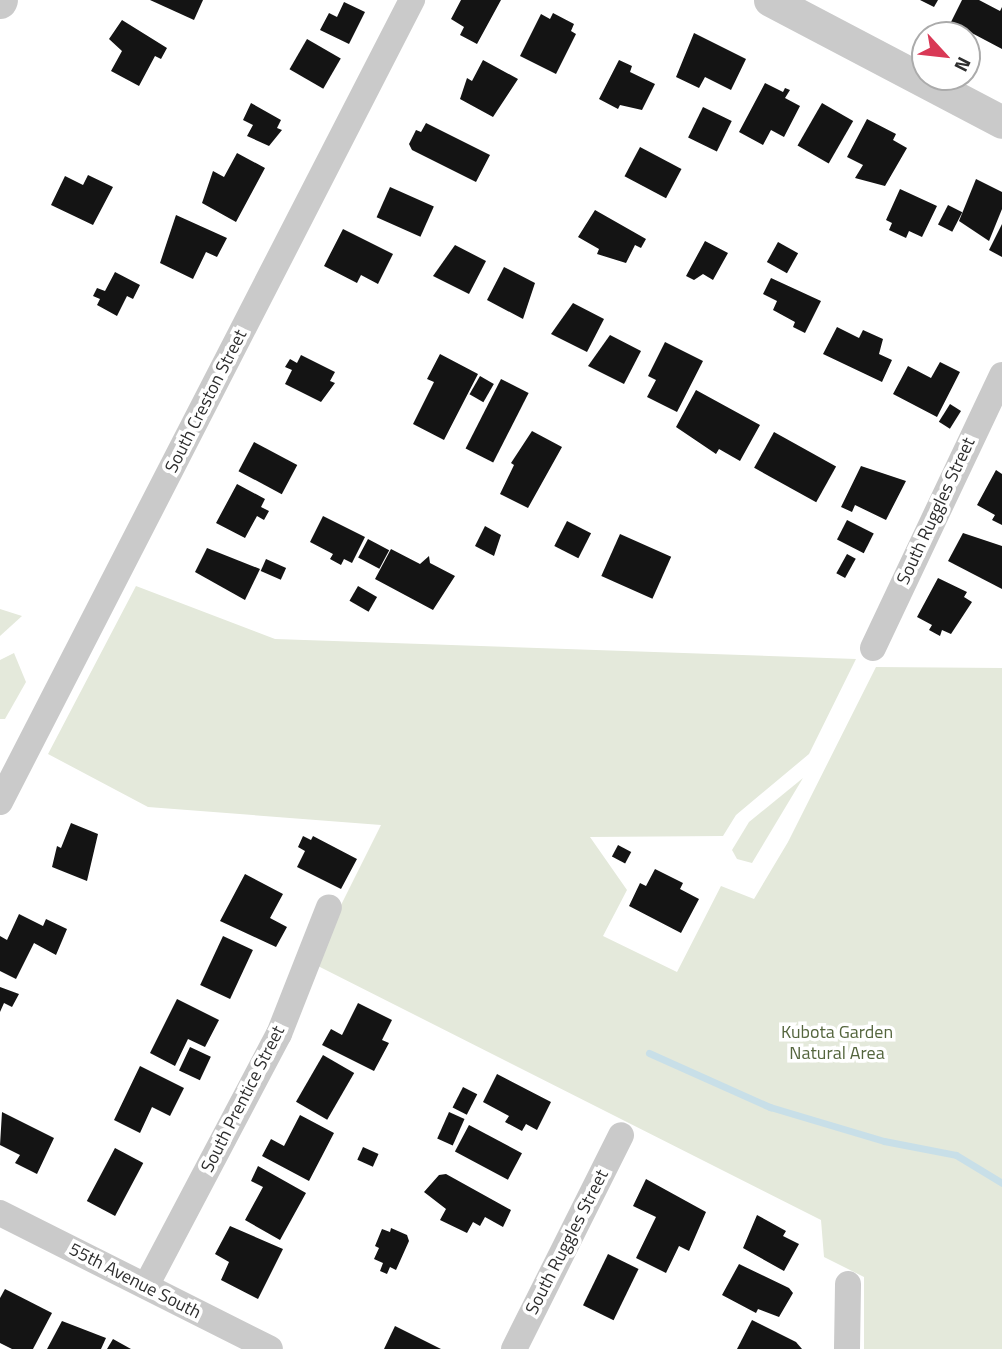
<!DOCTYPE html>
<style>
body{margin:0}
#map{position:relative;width:1002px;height:1349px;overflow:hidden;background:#fff;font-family:"Titillium Web",sans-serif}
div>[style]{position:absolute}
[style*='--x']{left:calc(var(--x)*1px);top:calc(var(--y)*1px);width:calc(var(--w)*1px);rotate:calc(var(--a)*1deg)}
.green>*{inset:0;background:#e4e9db}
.stream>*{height:7px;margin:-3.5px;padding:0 3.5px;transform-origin:3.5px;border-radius:3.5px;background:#c8dfe8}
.building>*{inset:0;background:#141414;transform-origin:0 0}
.minor>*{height:26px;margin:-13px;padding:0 13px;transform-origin:13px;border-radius:13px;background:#cacaca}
.tertiary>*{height:33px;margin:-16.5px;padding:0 16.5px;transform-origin:16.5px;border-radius:16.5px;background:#cacaca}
span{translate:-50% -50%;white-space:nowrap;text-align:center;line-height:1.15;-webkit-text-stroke:7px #fff;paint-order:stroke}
.street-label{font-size:18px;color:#2d2d2d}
.park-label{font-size:18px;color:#54653d}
.north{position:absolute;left:911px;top:21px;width:70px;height:70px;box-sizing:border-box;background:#fff;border:2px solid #ababab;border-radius:50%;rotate:117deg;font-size:19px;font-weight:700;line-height:28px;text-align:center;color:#2d2d2d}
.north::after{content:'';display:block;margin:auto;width:24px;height:32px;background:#d93956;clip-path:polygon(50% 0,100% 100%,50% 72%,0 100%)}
</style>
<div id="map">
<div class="green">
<div style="clip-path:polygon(136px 586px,275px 639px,856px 659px,809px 754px,736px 815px,723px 836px,590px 837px,627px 890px,603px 936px,677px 972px,721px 886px,754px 899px,788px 842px,876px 667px,1002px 668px,1002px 1349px,864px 1349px,864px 1277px,824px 1257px,821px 1220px,312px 963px,381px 825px,148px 807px,48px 754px)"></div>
<div style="clip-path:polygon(0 609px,22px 616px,0 636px)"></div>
<div style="clip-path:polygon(14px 653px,26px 682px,5px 719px,0 719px,0 660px)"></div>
<div style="clip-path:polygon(803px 778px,752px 863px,737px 859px,732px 850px,749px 822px)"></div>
</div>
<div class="stream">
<div style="--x:649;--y:1053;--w:133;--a:24.1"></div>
<div style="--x:770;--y:1107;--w:119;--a:16.6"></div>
<div style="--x:884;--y:1141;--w:73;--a:11"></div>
<div style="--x:956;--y:1155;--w:54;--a:31.3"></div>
</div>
<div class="building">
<div style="clip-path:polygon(150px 0,203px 0,194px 20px)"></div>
<div style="clip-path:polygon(461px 0,501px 0,477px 44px,460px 35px,464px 27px,451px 19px)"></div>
<div style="clip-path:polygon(920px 0,938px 0,934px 7px)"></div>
<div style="clip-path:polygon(962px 0,979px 0,1000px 11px,1002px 7px,1002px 49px,951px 22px)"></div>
<div style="clip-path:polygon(344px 2px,365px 12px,349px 44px,320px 30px,329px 13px,337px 17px)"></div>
<div style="clip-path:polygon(553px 13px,574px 24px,571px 31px,576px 34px,556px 74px,520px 56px,541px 14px,550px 19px)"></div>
<div style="clip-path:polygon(122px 20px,167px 48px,161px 59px,155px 56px,139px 86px,111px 71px,122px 51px,109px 39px)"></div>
<div style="clip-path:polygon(694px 33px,746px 59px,731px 90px,705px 77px,699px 88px,676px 77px)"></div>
<div style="left:307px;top:39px;width:39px;height:35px;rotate:30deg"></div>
<div style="clip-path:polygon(483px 60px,518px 79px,493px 117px,460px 99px,467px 78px,472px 81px)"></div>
<div style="clip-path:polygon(619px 60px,632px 66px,630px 72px,655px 84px,642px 110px,620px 105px,618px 109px,599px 99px)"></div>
<div style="clip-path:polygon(765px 83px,783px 92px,785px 88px,790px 90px,785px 98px,800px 106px,784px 137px,771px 130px,763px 145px,739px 132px)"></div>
<div style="clip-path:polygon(251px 103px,281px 120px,277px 128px,282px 130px,269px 146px,247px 136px,253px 125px,243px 120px)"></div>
<div style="left:822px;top:103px;width:36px;height:49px;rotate:30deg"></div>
<div style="left:703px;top:107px;width:32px;height:34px;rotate:26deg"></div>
<div style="clip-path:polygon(867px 119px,896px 134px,893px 140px,907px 148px,885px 186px,855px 178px,863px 165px,847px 157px)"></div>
<div style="clip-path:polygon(426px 123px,490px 155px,476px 182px,412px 150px,409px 144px,416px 130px,421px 132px)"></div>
<div style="left:640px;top:147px;width:47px;height:33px;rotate:28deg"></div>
<div style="clip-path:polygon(237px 153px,265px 168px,236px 222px,202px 203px,213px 171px,224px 177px)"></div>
<div style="clip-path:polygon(88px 175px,113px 187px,93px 225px,51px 205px,65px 176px,83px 185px)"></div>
<div style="clip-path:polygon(976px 179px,1002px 192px,1002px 209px,989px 241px,959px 221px)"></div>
<div style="left:390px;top:187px;width:48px;height:33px;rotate:24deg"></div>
<div style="clip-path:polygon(900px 189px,937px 206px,922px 237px,909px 231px,906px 238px,889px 230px,892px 223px,886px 220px)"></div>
<div style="left:948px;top:205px;width:16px;height:22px;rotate:27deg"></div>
<div style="clip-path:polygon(595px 210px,646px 239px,641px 248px,635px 245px,626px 263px,597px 254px,599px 249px,578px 237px)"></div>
<div style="clip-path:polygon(176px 215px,227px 238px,217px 257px,206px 252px,193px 279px,160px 263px)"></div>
<div style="clip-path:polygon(1002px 224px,1002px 257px,989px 250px)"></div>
<div style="clip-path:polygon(343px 229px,393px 254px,378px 284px,361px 275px,357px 283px,324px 266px)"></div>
<div style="clip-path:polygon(705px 241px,728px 253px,713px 280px,703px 274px,694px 280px,686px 276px)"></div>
<div style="left:778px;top:242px;width:23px;height:23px;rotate:29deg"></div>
<div style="clip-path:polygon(455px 245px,486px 261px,469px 294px,433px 276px)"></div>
<div style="clip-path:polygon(504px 267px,535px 283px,523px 319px,487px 300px)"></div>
<div style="clip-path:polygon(115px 272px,140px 285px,133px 299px,127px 296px,117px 316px,97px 305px,100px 299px,93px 296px,97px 288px,105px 291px)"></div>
<div style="clip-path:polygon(771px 278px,821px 301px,805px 333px,793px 327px,795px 322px,773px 310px,777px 301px,763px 294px)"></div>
<div style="clip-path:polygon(573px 303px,604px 319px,587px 352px,551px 334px)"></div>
<div style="clip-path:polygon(837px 327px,859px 338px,863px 330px,883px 339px,879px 354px,892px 360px,882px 382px,823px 354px)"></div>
<div style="clip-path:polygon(610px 335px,641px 351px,624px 384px,588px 366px)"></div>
<div style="clip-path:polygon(665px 342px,703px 361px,677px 412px,647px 397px,656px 380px,648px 376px)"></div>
<div style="clip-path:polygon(440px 354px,478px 374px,444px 440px,413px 424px,434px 382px,427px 379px)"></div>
<div style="clip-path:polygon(301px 355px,335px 372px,330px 381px,335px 383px,321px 402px,285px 384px,292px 370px,285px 367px,290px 359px,297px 363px)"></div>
<div style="clip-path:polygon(940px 362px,960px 372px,937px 417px,893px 394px,908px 366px,931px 378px)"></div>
<div style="left:480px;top:376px;width:16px;height:21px;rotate:30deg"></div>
<div style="left:501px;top:379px;width:31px;height:78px;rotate:27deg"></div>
<div style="clip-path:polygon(696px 390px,760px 425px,740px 461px,719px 449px,716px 454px,676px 427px)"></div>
<div style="left:950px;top:404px;width:13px;height:21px;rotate:32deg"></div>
<div style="clip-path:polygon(532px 431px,562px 447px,528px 508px,500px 494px,514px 465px,511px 463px)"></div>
<div style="left:774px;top:432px;width:71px;height:41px;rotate:29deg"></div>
<div style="left:254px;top:442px;width:49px;height:33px;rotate:28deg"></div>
<div style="clip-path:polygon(861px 466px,906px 481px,886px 520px,855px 505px,852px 512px,841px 507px)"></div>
<div style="clip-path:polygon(996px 470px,1002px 474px,1002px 525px,992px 520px,995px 515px,977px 505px)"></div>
<div style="clip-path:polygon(237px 484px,265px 499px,261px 507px,269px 511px,264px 520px,257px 516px,245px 538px,216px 523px)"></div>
<div style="clip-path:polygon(323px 516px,365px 537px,352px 563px,344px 559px,341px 565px,330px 559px,333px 554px,310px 542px)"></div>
<div style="left:847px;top:520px;width:30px;height:22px;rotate:27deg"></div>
<div style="left:567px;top:521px;width:27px;height:28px;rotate:27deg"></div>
<div style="clip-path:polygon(485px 526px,501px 535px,494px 556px,475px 546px)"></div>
<div style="clip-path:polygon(963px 533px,1002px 546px,1002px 589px,948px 561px)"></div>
<div style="left:620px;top:534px;width:56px;height:46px;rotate:24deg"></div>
<div style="left:368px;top:539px;width:24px;height:21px;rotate:28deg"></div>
<div style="clip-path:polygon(207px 548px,260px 569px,245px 600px,195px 572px)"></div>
<div style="clip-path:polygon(391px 549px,420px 564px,429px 556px,430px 563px,455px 576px,433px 610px,375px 579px)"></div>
<div style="left:847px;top:554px;width:10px;height:22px;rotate:29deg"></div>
<div style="left:266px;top:559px;width:22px;height:13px;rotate:24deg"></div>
<div style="clip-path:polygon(938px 578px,967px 592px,964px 597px,972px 602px,951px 634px,942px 630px,940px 636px,929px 630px,932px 625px,917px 617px)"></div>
<div style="left:358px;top:586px;width:22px;height:17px;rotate:30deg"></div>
<div style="clip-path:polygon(71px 823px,98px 834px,87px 881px,52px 867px,57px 846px,61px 848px)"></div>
<div style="clip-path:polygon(303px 836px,311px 840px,313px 836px,357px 859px,341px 889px,297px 867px,305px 851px,298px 847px)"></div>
<div style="left:618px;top:845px;width:15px;height:13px;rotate:28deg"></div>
<div style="clip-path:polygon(655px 869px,683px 883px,680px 889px,699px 899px,681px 933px,629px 906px,640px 883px,646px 886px)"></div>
<div style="clip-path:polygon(245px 874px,283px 894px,270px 918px,287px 927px,276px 947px,220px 921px)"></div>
<div style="clip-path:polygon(19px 914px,43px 926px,46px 919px,67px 929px,56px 955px,34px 943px,16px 979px,0 971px,0 936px,7px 940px)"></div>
<div style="left:223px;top:936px;width:33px;height:54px;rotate:25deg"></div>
<div style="clip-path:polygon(0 987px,19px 994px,12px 1007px,4px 1003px,0 1012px)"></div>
<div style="clip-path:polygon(177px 999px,219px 1020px,205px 1047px,188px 1039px,175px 1066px,150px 1053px)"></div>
<div style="clip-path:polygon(358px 1003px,392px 1020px,382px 1040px,389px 1043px,374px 1071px,322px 1045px,331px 1029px,342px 1035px)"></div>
<div style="left:190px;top:1047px;width:23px;height:26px;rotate:25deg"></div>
<div style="left:323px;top:1055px;width:36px;height:54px;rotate:30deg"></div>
<div style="clip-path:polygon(140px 1066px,184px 1088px,170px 1116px,152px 1107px,140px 1133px,114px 1120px)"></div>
<div style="clip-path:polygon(497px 1074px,551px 1102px,537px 1130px,526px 1124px,522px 1131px,505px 1122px,509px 1116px,483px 1102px)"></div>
<div style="left:463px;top:1087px;width:16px;height:23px;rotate:27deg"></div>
<div style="clip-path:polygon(2px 1112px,54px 1138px,37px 1174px,15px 1163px,20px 1155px,0 1145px)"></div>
<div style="left:449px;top:1112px;width:17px;height:29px;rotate:24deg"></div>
<div style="clip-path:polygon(300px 1115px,334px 1133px,309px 1181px,262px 1156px,271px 1139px,284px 1146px)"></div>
<div style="left:469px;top:1125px;width:60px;height:30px;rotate:28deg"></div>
<div style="left:363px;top:1147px;width:17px;height:14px;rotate:24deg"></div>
<div style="left:115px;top:1148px;width:32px;height:60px;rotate:28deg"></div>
<div style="clip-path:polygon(258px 1166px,306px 1193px,280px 1240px,245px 1220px,263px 1187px,251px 1181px)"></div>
<div style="clip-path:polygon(446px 1174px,511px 1210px,503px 1227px,485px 1217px,480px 1226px,473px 1222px,467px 1233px,440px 1220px,446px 1209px,424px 1192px,439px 1175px)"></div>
<div style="clip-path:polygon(646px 1179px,706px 1212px,689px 1251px,679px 1246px,666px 1273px,636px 1258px,656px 1217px,633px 1206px)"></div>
<div style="clip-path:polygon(757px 1215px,786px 1231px,783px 1236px,799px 1244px,784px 1271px,743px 1248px)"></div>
<div style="clip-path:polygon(230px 1226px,283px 1249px,258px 1299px,221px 1280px,229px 1262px,215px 1254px)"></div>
<div style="clip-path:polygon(391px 1228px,407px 1235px,409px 1241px,396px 1270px,390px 1267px,387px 1274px,380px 1271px,383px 1263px,374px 1259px,379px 1248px,375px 1246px,382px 1229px,390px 1232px)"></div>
<div style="left:608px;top:1254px;width:34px;height:57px;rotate:26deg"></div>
<div style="clip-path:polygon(739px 1264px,789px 1288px,793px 1293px,779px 1317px,758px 1309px,756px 1313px,722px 1295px)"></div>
<div style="clip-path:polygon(5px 1289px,52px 1313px,33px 1349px,12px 1349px,0 1343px,0 1298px)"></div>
<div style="clip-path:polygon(752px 1320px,796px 1342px,802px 1349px,737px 1349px)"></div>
<div style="clip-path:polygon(62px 1321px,106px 1338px,101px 1349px,47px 1349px)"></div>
<div style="clip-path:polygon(395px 1326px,441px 1349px,384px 1349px)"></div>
<div style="clip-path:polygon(113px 1339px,131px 1349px,107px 1349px)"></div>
</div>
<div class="minor">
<div style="--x:873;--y:648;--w:302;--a:-64.7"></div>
<div style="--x:0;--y:802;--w:902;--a:-62.81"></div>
<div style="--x:0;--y:1213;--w:302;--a:26.7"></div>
<div style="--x:146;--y:1286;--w:285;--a:-62.2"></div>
<div style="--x:279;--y:1034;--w:136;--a:-68.5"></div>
<div style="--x:514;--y:1349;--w:239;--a:-63.4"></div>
<div style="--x:847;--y:1349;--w:65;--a:-89.1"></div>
</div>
<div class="tertiary">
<div style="--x:770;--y:0;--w:262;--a:27.7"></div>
<div style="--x:0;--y:2;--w:2;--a:-63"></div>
</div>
<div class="street-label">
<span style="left:206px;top:401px;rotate:-63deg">South Creston Street</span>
<span style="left:936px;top:511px;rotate:-65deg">South Ruggles Street</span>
<span style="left:243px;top:1099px;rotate:-63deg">South Prentice Street</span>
<span style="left:567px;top:1242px;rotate:-63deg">South Ruggles Street</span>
<span style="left:135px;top:1281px;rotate:27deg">55th Avenue South</span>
</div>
<div class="park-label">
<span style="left:837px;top:1043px">Kubota Garden<br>Natural Area</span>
</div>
<div class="north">N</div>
</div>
